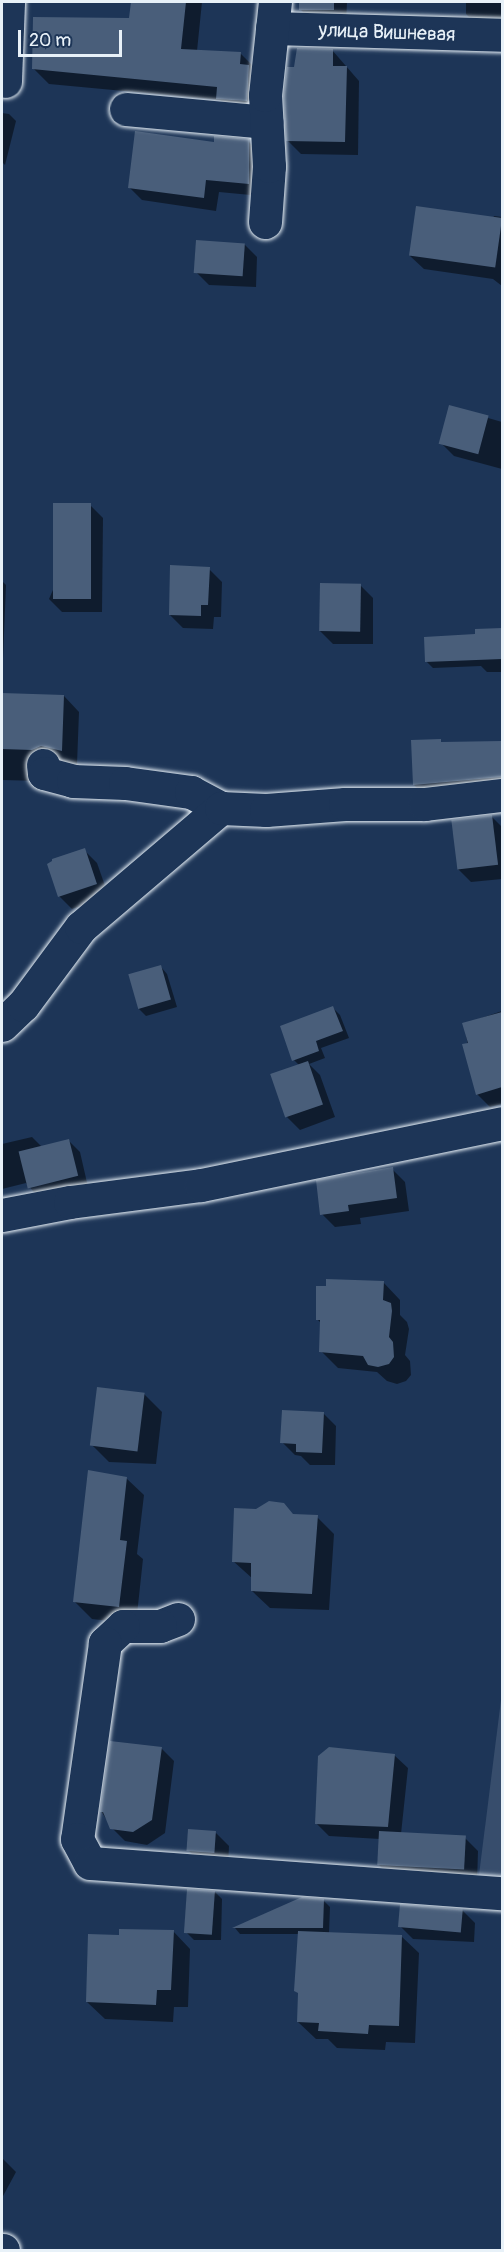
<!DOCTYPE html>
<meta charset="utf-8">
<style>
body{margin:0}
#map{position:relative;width:504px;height:2252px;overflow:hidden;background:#1d3557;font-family:Pangolin,sans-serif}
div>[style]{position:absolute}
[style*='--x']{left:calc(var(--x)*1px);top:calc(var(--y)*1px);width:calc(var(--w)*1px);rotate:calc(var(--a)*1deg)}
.green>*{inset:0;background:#374d6c}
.shadow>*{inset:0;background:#0007}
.building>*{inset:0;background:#495e7a;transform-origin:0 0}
.roads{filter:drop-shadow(0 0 2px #e8f1f8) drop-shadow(0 0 2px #e8f1f8)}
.minor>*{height:33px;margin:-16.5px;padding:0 16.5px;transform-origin:16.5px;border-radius:16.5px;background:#1d3557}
span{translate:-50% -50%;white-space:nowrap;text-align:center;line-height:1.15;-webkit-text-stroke:4.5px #1d3557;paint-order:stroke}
.street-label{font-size:20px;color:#e8f1f8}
.frame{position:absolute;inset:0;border:3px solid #e8f1f8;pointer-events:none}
.scale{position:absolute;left:18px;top:30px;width:104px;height:27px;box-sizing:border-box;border:3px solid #e8f1f8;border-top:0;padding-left:8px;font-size:18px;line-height:21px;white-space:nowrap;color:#e8f1f8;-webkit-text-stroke:4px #1d3557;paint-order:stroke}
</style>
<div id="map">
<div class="green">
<div style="clip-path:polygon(502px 1692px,502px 1877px,479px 1875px)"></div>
</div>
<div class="shadow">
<div style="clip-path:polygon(132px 2px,202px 2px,197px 51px,240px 53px,256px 69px,261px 116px,233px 113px,220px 100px,49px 84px,34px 69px,130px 28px)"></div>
<div style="clip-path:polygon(301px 2px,347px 2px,346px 24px,313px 22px,300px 9px)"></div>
<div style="clip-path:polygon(466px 2px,502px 2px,502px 30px,481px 29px,466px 14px)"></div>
<div style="clip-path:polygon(332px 50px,359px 81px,358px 155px,301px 154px,288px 141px,295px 69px)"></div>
<div style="clip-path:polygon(2px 113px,9px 114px,16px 121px,5px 165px,2px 162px)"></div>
<div style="clip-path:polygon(248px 141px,261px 154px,261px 196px,219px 192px,216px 211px,142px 200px,129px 187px,215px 144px)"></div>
<div style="clip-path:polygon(494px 216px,502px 217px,502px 286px,493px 279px,424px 269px,410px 256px,493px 218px)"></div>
<div style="clip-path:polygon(244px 244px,257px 257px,256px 287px,209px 285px,196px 272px)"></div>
<div style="clip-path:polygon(450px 407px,502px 422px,502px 469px,454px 456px,441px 443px)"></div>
<div style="clip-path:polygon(90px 505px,103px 518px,102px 612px,62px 612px,49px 599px)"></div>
<div style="clip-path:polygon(209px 569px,222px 582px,221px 617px,214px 617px,213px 629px,183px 628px,170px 615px)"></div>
<div style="clip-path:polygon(2px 581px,6px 585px,2px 683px)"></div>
<div style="clip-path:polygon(360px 585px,373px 598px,373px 644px,333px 644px,320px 631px)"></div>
<div style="clip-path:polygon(476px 631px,502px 631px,502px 672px,487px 672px,481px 666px,433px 668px,426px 661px,477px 636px)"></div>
<div style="clip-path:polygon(2px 694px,64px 696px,79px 712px,77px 765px,40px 781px,2px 780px,2px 828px)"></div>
<div style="clip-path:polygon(413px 742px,502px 742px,502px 790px,427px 798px,414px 785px)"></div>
<div style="clip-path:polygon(492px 817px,502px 827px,502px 879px,471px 882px,458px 869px)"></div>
<div style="clip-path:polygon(84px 850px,97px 863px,109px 897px,72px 909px,59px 896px)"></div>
<div style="clip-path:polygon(161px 967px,167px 974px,177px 1007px,146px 1016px,139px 1009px)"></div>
<div style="clip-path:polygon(333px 1008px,340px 1015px,349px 1038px,321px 1048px,325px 1058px,309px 1064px,320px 1075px,335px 1117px,300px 1130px,287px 1117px,299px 1065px,294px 1060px)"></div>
<div style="clip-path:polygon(502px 1011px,502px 1104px,490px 1107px,477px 1094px,464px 1024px)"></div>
<div style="clip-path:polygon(32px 1137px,42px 1147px,69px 1141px,80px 1152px,88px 1187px,39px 1198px,26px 1183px,2px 1189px,2px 1144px)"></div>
<div style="clip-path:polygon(392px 1169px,405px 1182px,409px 1211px,360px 1218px,361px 1224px,335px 1227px,322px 1214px)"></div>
<div style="clip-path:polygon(383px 1282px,400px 1300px,400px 1315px,407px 1322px,409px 1329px,405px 1355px,410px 1361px,411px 1375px,406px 1381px,397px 1384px,387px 1381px,377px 1372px,338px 1368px,321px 1351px,322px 1324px,317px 1319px)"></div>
<div style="clip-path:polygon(144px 1394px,162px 1412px,156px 1464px,109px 1462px,92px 1445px)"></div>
<div style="clip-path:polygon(323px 1413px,336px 1426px,335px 1465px,310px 1465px,301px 1456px,295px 1455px,282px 1442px)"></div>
<div style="clip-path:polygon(126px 1478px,144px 1495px,137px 1554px,143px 1559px,136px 1624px,92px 1619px,75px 1602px)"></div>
<div style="clip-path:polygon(294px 1516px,317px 1517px,334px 1534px,329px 1610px,270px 1608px,252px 1591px,253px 1579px,233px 1561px)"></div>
<div style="clip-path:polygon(161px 1748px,174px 1761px,165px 1833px,147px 1845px,125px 1841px,112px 1828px,101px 1811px)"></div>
<div style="clip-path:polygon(394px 1755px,408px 1768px,401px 1834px,465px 1838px,478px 1851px,477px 1884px,392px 1878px,379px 1865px,380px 1839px,329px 1836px,316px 1823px)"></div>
<div style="clip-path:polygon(216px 1833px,229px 1846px,228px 1866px,202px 1864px,189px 1851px)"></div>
<div style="clip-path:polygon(215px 1892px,222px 1899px,221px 1940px,194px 1940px,187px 1933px)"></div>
<div style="clip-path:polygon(302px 1899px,323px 1900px,330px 1907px,329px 1933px,401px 1936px,419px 1953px,415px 2043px,386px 2042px,385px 2050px,337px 2048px,328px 2039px,316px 2039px,298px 2022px,299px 1934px,240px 1934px,235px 1928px)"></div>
<div style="clip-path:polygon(462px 1910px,475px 1923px,474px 1942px,413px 1939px,400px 1926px)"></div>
<div style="clip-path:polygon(173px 1931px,190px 1949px,188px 2007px,174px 2007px,173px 2022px,105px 2019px,87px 2002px,120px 1936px)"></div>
<div style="clip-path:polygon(2px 2158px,16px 2172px,2px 2198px)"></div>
</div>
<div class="building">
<div style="clip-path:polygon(131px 2px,186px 2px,181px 49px,241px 52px,240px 64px,249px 65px,247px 101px,216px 99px,217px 87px,32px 69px,33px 17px,129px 18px)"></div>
<div style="left:299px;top:2px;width:35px;height:8px"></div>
<div style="clip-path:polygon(297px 48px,333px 49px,333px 66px,347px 66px,345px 142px,286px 141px,284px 95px,287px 67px,294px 67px)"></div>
<div style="clip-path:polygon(135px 131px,214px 142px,214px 136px,249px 139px,249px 184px,206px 180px,204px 198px,128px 188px)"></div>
<div style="left:416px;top:206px;width:87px;height:50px;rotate:8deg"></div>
<div style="left:196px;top:240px;width:49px;height:33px;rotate:4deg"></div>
<div style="left:449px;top:405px;width:41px;height:40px;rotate:15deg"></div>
<div style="left:53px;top:503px;width:38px;height:96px"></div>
<div style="clip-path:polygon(170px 565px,210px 567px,208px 605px,201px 605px,201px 616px,169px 615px)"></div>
<div style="left:320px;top:583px;width:41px;height:48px;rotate:1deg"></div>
<div style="clip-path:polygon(502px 628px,502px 659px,425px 662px,424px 637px,475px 634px,475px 629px)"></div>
<div style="clip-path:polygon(2px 693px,64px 695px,62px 751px,41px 746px,32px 750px,2px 749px)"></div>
<div style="clip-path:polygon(441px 739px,441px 742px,502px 741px,502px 777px,413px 785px,411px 740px)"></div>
<div style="left:492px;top:815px;width:50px;height:41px;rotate:83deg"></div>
<div style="clip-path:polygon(85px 848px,97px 884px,58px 897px,47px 864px,52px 861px,52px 859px)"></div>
<div style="left:161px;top:965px;width:36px;height:34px;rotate:74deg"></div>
<div style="clip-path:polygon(333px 1006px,343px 1031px,316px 1041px,319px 1051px,292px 1061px,280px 1026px)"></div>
<div style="clip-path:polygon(502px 1012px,502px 1087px,476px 1095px,462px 1044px,468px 1043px,462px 1023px)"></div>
<div style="left:308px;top:1061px;width:46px;height:40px;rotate:71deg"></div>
<div style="left:69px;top:1139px;width:38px;height:52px;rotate:76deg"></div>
<div style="clip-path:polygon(393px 1167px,397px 1198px,348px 1205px,349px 1211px,320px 1215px,316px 1180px)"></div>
<div style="clip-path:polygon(326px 1279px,384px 1281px,383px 1300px,391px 1303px,392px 1311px,389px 1337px,393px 1342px,394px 1357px,389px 1364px,378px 1367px,368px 1365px,363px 1356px,319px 1352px,320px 1320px,316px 1320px,316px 1286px,326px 1286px)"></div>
<div style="left:97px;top:1387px;width:48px;height:59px;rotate:7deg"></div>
<div style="clip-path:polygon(282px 1410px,324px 1412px,322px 1453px,296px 1452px,296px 1444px,280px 1443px)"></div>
<div style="clip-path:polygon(88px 1470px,127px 1477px,120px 1540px,127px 1541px,119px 1607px,73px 1602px)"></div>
<div style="clip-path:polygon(269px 1501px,284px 1503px,293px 1514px,318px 1515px,312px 1594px,251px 1591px,251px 1563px,232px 1562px,234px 1508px,256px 1509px)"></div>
<div style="clip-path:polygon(110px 1741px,162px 1747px,152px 1820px,133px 1832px,110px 1829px,103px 1812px,100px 1812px)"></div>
<div style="clip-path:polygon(329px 1747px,395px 1754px,388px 1827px,315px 1824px,318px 1756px)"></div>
<div style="left:188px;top:1829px;width:28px;height:22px;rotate:4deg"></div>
<div style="left:379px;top:1831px;width:87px;height:34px;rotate:3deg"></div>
<div style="left:187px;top:1889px;width:28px;height:44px;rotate:4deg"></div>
<div style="clip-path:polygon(302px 1897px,324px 1899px,323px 1928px,232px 1928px)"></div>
<div style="left:400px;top:1904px;width:63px;height:23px;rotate:5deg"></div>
<div style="clip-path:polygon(119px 1929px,174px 1930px,171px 1990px,157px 1990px,156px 2005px,86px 2002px,88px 1934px,119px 1935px)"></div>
<div style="clip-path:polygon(298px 1931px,402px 1935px,399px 2026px,369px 2025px,368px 2034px,318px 2031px,319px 2023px,297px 2022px,298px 1993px,294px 1991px)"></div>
</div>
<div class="roads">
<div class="minor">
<div style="--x:272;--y:28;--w:230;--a:1.7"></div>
<div style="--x:5;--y:81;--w:79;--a:-87.8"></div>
<div style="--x:126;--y:109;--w:141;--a:5.3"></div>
<div style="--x:265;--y:222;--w:56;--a:-85.9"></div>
<div style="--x:269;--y:166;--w:71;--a:-93.2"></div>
<div style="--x:265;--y:95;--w:94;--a:-83.9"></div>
<div style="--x:43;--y:765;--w:8;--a:83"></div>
<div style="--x:44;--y:773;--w:30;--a:15"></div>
<div style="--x:73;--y:781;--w:52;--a:2.2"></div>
<div style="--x:125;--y:783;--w:67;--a:7.8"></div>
<div style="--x:191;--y:792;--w:34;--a:28"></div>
<div style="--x:2;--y:1025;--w:29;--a:-44"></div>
<div style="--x:23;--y:1005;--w:97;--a:-53.4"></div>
<div style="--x:81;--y:927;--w:184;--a:-40.4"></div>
<div style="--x:221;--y:808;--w:45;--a:2.5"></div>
<div style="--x:266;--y:810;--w:79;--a:-4.3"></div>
<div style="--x:345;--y:804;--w:80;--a:0"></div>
<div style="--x:425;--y:804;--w:78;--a:-6.7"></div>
<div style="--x:2;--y:1215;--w:69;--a:-10.8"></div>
<div style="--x:70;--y:1202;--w:132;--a:-7.4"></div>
<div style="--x:201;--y:1185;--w:307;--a:-11.6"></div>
<div style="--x:178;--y:1619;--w:19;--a:159"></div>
<div style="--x:160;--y:1626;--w:37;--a:180"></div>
<div style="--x:123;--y:1626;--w:25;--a:137"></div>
<div style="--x:105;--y:1643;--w:198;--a:98.1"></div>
<div style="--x:77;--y:1839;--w:27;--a:62"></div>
<div style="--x:90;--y:1863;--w:413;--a:4.2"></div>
<div style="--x:2;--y:2250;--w:1;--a:0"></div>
</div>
</div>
<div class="street-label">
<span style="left:387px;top:32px;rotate:2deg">улица Вишневая</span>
</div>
<div class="frame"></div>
<div class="scale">20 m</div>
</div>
